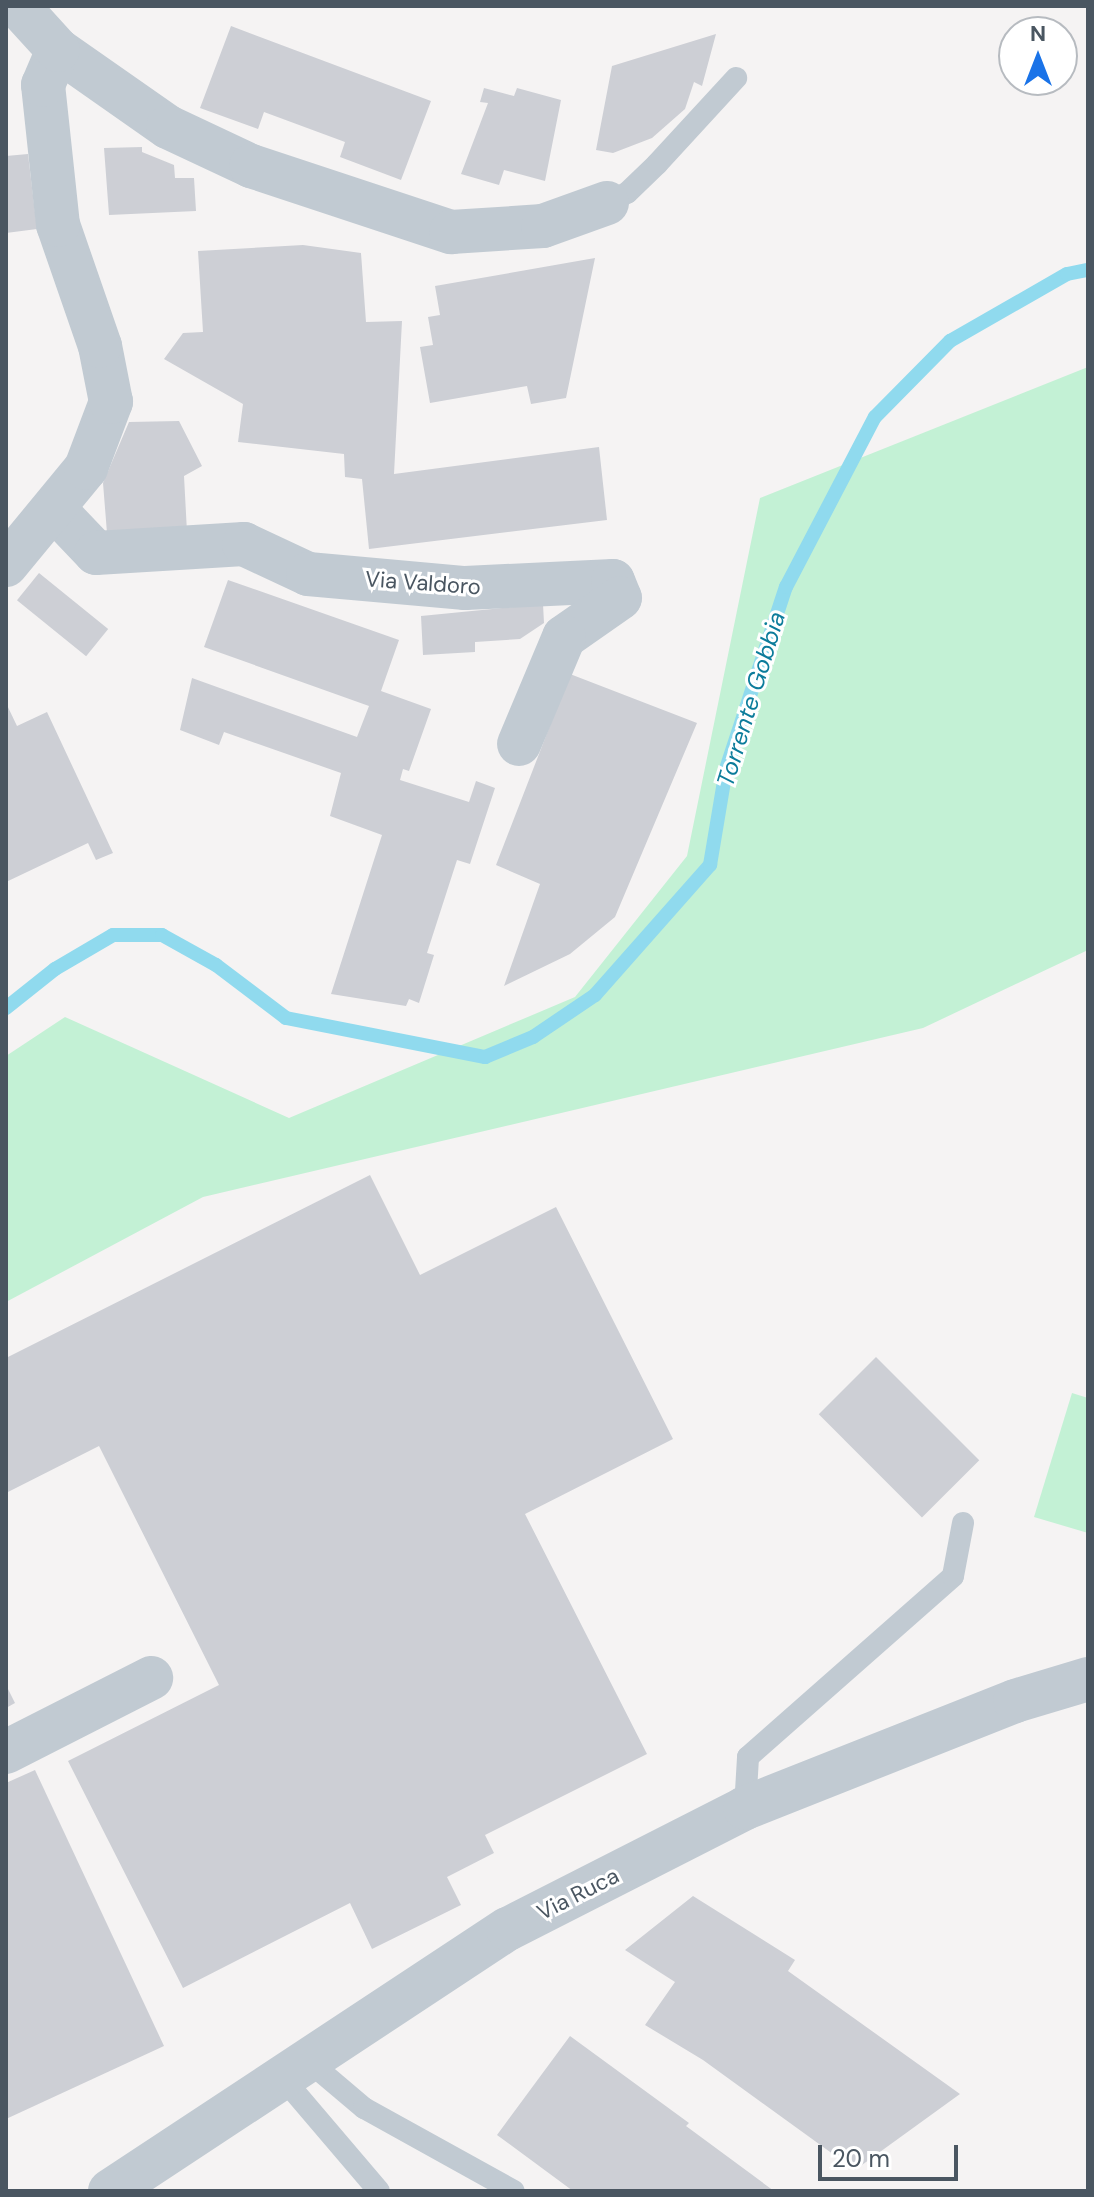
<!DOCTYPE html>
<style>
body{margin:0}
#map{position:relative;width:1094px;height:2197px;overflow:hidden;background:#f5f3f3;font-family:"DM Sans",sans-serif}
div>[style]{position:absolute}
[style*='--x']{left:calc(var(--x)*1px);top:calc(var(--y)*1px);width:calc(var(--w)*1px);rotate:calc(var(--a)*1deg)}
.green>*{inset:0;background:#c3f1d5}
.stream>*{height:14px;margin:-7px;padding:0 7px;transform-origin:7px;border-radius:7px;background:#90daee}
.building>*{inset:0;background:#cdcfd5;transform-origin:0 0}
.lane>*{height:22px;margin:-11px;padding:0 11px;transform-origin:11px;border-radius:11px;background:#c1cad2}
.street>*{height:44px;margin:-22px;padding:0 22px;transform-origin:22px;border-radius:22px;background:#c1cad2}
span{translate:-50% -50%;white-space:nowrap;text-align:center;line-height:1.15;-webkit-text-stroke:6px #fff;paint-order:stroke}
.street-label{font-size:22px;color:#4a5661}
.water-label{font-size:24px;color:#0c7c9b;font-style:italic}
.frame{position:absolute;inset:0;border:8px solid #4a5661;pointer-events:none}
.north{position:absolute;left:998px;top:16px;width:80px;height:80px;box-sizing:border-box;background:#fff;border:2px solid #b7bbc0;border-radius:50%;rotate:0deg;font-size:22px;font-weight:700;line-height:32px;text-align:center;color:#4a5661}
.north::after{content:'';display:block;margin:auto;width:28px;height:36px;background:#1a73e8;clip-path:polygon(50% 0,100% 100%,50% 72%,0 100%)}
.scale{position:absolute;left:818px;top:2145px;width:140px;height:36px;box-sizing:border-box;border:4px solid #4a5661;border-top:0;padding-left:10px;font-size:24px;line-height:28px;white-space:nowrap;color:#4a5661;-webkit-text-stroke:6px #fff;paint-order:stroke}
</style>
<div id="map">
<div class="green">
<div style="clip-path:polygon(1088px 367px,1088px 950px,923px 1028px,203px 1197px,6px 1302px,6px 1056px,65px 1017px,289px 1118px,575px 997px,687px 856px,760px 498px)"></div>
<div style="clip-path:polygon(1072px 1393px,1088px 1398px,1088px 1533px,1034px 1517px)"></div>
</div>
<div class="stream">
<div style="--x:6;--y:1008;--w:63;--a:-38.5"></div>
<div style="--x:55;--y:969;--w:67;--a:-30.4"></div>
<div style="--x:113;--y:935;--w:49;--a:0"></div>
<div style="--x:162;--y:935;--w:62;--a:29.1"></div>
<div style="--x:216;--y:965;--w:88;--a:37.1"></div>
<div style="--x:286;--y:1018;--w:203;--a:11.1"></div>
<div style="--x:485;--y:1057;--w:52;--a:-22.6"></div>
<div style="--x:533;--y:1037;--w:75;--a:-34.1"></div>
<div style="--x:595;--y:995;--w:174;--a:-48.5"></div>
<div style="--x:710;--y:865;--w:97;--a:-80.5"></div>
<div style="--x:726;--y:769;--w:192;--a:-71.8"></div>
<div style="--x:786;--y:587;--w:192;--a:-62.4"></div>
<div style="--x:875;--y:417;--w:107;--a:-45.4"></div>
<div style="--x:950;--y:341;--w:135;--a:-29.8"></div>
<div style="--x:1067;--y:274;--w:21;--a:-11"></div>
</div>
<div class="building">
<div style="clip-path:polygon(231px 26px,431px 101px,401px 180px,340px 157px,345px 142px,264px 112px,258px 129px,200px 108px)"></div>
<div style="clip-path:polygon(716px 34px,702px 86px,694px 82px,685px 109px,652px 138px,613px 153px,596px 150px,612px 66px)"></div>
<div style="clip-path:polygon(484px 88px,514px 96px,517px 88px,561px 100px,545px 181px,504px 170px,499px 185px,461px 174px,488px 103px,480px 102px)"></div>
<div style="clip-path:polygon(142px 147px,142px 152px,174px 165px,175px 178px,194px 178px,196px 211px,109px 215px,104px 148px)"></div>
<div style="clip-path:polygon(28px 154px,37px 229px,6px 233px,6px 156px)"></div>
<div style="clip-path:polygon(303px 245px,361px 253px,366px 322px,402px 321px,394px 474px,599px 447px,607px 520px,369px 549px,362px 479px,345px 477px,344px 454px,238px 442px,243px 404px,164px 359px,183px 333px,203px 332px,198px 251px)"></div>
<div style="clip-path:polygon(595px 258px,566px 398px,531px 404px,527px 386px,430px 403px,420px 347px,433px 345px,428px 317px,440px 315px,435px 286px)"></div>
<div style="clip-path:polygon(179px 421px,202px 466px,184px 476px,187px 532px,107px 533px,103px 483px,129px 422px)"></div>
<div style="left:39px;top:573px;width:89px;height:35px;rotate:39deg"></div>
<div style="clip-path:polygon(228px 580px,399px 640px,381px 691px,431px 709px,409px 771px,403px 769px,400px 780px,469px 802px,476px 781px,495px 788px,470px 864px,457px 860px,427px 953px,434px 955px,419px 1003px,409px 999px,406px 1006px,331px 994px,382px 835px,330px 816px,341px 773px,224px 732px,219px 745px,180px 730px,192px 678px,357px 737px,369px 706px,204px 647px)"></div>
<div style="clip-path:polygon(543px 604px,544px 623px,520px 639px,475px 642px,475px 652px,423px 655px,421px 616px)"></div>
<div style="clip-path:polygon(570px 674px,697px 723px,615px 917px,570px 954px,504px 986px,540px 884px,496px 865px)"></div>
<div style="clip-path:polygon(6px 703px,17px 726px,47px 712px,113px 853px,96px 860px,88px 843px,6px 882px)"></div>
<div style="clip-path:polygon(370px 1175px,420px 1275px,556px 1207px,673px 1439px,525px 1514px,647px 1754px,485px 1835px,494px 1853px,447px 1877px,461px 1905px,372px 1949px,350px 1903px,183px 1988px,68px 1761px,219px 1685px,99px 1446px,6px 1493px,6px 1358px)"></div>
<div style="left:876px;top:1357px;width:146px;height:81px;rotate:45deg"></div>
<div style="clip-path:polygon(6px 1685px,15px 1703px,6px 1708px)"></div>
<div style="clip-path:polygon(35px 1770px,164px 2046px,6px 2119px,6px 1783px)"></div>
<div style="clip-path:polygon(693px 1896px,795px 1960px,788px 1971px,960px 2094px,855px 2170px,703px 2060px,645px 2025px,675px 1982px,625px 1950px)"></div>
<div style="clip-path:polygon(570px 2036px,689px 2123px,686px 2126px,774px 2191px,573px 2191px,497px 2135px)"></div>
</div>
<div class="lane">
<div style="--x:607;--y:203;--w:22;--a:-27"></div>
<div style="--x:627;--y:193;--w:42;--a:-44"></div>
<div style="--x:657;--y:164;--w:117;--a:-47.4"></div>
<div style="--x:745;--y:1808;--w:51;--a:-86.6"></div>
<div style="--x:748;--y:1757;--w:273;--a:-41.4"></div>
<div style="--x:953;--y:1576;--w:54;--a:-79.3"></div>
<div style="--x:306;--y:2059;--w:76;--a:40.2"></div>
<div style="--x:364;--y:2108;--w:171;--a:29"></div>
<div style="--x:281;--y:2076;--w:151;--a:49.6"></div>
</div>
<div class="street">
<div style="--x:58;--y:50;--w:134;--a:35"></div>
<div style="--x:168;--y:127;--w:92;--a:25.2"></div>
<div style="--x:251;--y:166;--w:211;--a:18.3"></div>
<div style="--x:451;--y:232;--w:92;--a:-3.7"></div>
<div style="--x:543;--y:226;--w:68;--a:-19.8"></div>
<div style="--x:56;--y:511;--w:58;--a:46.4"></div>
<div style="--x:96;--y:553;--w:148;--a:-3.5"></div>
<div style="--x:244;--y:544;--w:71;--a:25.1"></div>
<div style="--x:308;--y:574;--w:158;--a:5.1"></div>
<div style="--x:465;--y:588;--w:148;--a:-2.7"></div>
<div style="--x:613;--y:581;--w:18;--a:68"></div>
<div style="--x:620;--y:598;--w:68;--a:145.1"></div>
<div style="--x:564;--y:637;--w:116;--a:112.8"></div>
<div style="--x:6;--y:565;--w:126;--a:-50.5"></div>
<div style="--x:86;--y:468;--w:71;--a:-69.3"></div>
<div style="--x:111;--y:402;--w:57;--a:-101.1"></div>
<div style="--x:100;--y:346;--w:128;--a:-109.1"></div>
<div style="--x:58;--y:225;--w:141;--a:-96.1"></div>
<div style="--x:43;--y:85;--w:38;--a:-67"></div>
<div style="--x:58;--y:50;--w:59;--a:-132.3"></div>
<div style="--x:6;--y:1752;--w:163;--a:-27"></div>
<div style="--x:110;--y:2191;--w:476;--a:-33.4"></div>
<div style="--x:508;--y:1929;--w:266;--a:-27"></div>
<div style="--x:745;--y:1808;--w:290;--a:-21.6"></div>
<div style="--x:1015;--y:1701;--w:76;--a:-16.8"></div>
</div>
<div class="street-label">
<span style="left:423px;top:583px;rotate:4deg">Via Valdoro</span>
<span style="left:578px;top:1894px;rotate:-27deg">Via Ruca</span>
</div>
<div class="water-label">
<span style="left:751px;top:699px;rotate:-73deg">Torrente Gobbia</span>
</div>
<div class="frame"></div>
<div class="north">N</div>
<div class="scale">20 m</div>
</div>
